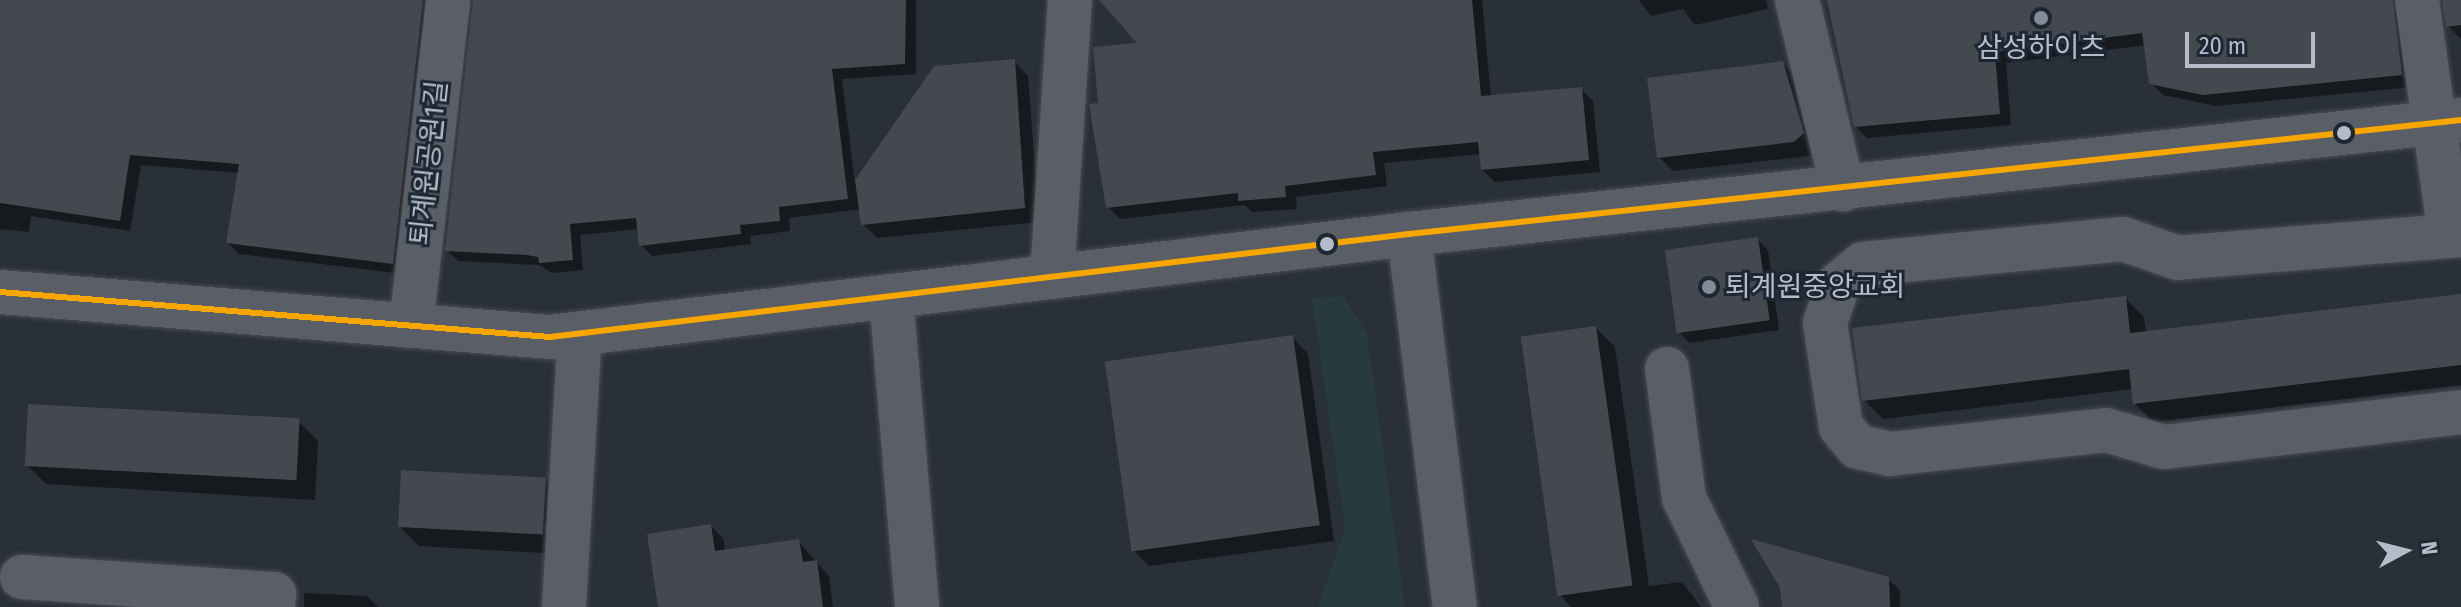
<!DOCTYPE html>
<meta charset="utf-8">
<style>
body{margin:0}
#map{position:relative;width:2461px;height:607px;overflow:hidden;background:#2a3038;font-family:"Fira Sans Condensed","Noto Sans KR",sans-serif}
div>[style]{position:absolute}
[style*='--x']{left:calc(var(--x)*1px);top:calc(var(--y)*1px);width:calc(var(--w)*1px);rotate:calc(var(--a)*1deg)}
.green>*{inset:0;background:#273a3e}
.shadow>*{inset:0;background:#0007}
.building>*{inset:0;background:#444950;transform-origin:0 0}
.roads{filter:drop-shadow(0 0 2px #484c53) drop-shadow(0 0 2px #484c53)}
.minor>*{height:44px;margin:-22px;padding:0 22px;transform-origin:22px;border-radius:22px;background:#5a5e66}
.bus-1>*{height:6px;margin:-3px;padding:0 3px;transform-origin:3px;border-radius:3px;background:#f7a600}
.dots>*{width:22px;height:22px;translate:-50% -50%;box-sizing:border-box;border:4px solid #1d2633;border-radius:50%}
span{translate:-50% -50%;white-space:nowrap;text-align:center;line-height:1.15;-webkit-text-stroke:6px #1d2633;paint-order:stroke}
.poi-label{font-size:28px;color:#b4bcc9}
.left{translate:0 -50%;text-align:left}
.street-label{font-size:28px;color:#b4bcc9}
.north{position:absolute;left:2365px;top:511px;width:80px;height:80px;-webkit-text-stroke:6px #1d2633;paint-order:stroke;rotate:83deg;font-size:22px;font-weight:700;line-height:32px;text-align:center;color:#b4bcc9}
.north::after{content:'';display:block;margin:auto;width:28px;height:36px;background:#b4bcc9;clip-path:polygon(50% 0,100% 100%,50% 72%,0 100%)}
.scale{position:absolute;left:2185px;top:32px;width:130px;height:36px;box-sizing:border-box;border:4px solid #b4bcc9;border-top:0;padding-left:10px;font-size:24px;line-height:28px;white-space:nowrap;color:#b4bcc9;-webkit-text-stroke:6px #1d2633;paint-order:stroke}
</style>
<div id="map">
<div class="green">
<div style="clip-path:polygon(1344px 296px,1367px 334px,1405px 607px,1318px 607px,1345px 528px,1312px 298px)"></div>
</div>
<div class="shadow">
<div style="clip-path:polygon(0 0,437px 0,403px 274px,239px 254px,228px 243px,240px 173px,141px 165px,130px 231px,31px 216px,29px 232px,0 229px)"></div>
<div style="clip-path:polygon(474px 0,916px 0,916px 74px,842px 79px,855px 183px,935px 68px,1014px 61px,1028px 76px,1039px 222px,877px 238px,863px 224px,861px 209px,789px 218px,790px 231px,750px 236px,751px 244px,652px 256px,641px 245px,639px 229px,580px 235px,583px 270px,552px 273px,539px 265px,458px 261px,447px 250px)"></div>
<div style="clip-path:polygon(1102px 0,1482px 0,1491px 97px,1581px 89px,1593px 101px,1600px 172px,1495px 182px,1482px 170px,1481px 154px,1384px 163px,1387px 186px,1296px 197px,1297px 209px,1252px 212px,1245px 205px,1120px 219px,1108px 207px,1100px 105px,1141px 44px)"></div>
<div style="clip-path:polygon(1639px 0,1766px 0,1768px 9px,1695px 25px,1683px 9px,1651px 16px)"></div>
<div style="clip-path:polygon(1850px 0,2408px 0,2413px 87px,2216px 106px,2163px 95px,2151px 83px,2146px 45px,2006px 63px,2011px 125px,1867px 138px,1855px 126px)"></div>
<div style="clip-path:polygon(2442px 0,2461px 0,2461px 39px,2448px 26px)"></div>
<div style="clip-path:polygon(1782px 63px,1797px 78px,1817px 148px,1809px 156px,1673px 171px,1659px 157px)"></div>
<div style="clip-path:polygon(1757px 239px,1768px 250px,1779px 330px,1689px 343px,1679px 332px)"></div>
<div style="clip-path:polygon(2461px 296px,2461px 385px,2153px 422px,2134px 403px,2133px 389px,1883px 419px,1864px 400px,2125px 298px,2144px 317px,2146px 333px)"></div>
<div style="clip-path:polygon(1596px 328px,1615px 347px,1649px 586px,1682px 582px,1701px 607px,1571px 607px,1560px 595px)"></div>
<div style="clip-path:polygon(1292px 337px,1308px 354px,1334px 541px,1149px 566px,1132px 549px)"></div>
<div style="clip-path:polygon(299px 422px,318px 441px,315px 500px,46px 484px,27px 465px)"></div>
<div style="clip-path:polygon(546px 480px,565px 499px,561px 554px,419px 546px,400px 527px)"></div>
<div style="clip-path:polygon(711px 526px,724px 539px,725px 552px,798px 541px,829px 576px,833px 607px,660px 607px)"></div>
<div style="clip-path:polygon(1888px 579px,1900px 590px,1900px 607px,1784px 607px)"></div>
<div style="clip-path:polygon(304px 593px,367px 596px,378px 607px,304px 607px)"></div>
</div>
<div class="building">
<div style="clip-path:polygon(0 0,423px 0,393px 264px,226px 243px,239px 164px,130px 155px,120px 221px,0 203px)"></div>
<div style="clip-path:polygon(473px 0,906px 0,905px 64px,832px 69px,848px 199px,779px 207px,780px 221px,740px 225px,741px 234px,639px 246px,636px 218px,570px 224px,573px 260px,539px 263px,538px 257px,527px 255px,445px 251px)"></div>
<div style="clip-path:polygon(1099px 0,1472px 0,1481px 96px,1582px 87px,1589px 160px,1481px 170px,1478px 142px,1373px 152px,1376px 175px,1285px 186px,1286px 197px,1238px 201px,1238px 193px,1106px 208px,1089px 104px,1098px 103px,1093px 47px,1137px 43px)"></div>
<div style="clip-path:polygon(1827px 0,2393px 0,2402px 75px,2203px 95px,2149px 84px,2142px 33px,1995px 52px,2000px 114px,1854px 127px)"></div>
<div style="clip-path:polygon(2442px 0,2461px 0,2461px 25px,2446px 27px)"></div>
<div style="clip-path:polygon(1015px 59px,1025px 208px,861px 225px,855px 180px,934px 66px)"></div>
<div style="clip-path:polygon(1783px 61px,1804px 133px,1794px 142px,1657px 158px,1647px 78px)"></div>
<div style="left:1758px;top:237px;width:84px;height:94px;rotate:82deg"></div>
<div style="clip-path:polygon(2461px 294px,2461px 365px,2133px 404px,2129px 369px,1862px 401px,1852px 328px,2126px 296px,2130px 333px)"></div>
<div style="left:1596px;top:326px;width:262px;height:76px;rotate:82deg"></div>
<div style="left:1293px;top:335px;width:192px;height:190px;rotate:82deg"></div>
<div style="left:28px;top:404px;width:272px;height:62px;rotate:3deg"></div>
<div style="left:401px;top:470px;width:145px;height:57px;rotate:3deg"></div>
<div style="clip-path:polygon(711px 524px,715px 551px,799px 539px,803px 562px,817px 560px,823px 607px,658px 607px,647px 534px)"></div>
<div style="clip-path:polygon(1751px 539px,1889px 577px,1890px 607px,1782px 607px,1780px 588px)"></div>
</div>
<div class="roads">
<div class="minor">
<div style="--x:1797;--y:0;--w:195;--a:76.3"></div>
<div style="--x:2417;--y:0;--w:238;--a:82"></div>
<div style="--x:1409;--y:234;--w:376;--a:83"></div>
<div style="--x:2461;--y:235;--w:284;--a:175.4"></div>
<div style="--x:2178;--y:258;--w:58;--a:-160.9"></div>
<div style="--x:2123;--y:239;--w:261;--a:174.5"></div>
<div style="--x:1863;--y:264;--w:33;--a:140"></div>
<div style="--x:1838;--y:285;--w:40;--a:108.9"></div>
<div style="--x:1825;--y:323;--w:105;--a:81.3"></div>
<div style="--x:1841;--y:427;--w:26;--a:50"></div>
<div style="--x:1858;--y:447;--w:33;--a:12"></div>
<div style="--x:1890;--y:454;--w:217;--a:-6.3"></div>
<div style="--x:2106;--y:430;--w:60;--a:16.3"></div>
<div style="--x:2164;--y:447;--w:299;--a:-6.7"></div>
<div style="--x:1052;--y:277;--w:278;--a:-86.3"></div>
<div style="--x:0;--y:292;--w:552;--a:4.68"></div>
<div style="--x:550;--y:337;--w:865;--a:-6.84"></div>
<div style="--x:1409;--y:234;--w:1058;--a:-6.18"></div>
<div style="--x:891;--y:296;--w:312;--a:85.2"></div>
<div style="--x:411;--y:326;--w:328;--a:-83.5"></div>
<div style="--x:1667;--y:369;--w:130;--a:82.5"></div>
<div style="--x:1684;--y:498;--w:121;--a:64.1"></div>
<div style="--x:22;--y:577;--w:253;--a:3.9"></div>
<div style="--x:274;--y:594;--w:13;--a:94"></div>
<div style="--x:564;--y:607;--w:274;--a:-86.7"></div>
</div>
</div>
<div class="bus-1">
<div style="--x:0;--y:292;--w:552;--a:4.68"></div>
<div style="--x:550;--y:337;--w:865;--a:-6.84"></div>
<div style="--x:1409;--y:234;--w:1058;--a:-6.18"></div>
</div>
<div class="dots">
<div style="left:2041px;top:18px;background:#848b96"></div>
<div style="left:2344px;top:133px;background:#b4bcc9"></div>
<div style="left:1327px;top:244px;background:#b4bcc9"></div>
<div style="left:1709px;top:287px;background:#848b96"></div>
</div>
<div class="poi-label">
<span style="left:2041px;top:48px">삼성하이츠</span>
<span class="left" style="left:1725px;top:287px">퇴계원중앙교회</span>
</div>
<div class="street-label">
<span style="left:429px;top:163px;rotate:-84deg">퇴계원공원1길</span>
</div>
<div class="north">N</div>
<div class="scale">20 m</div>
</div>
